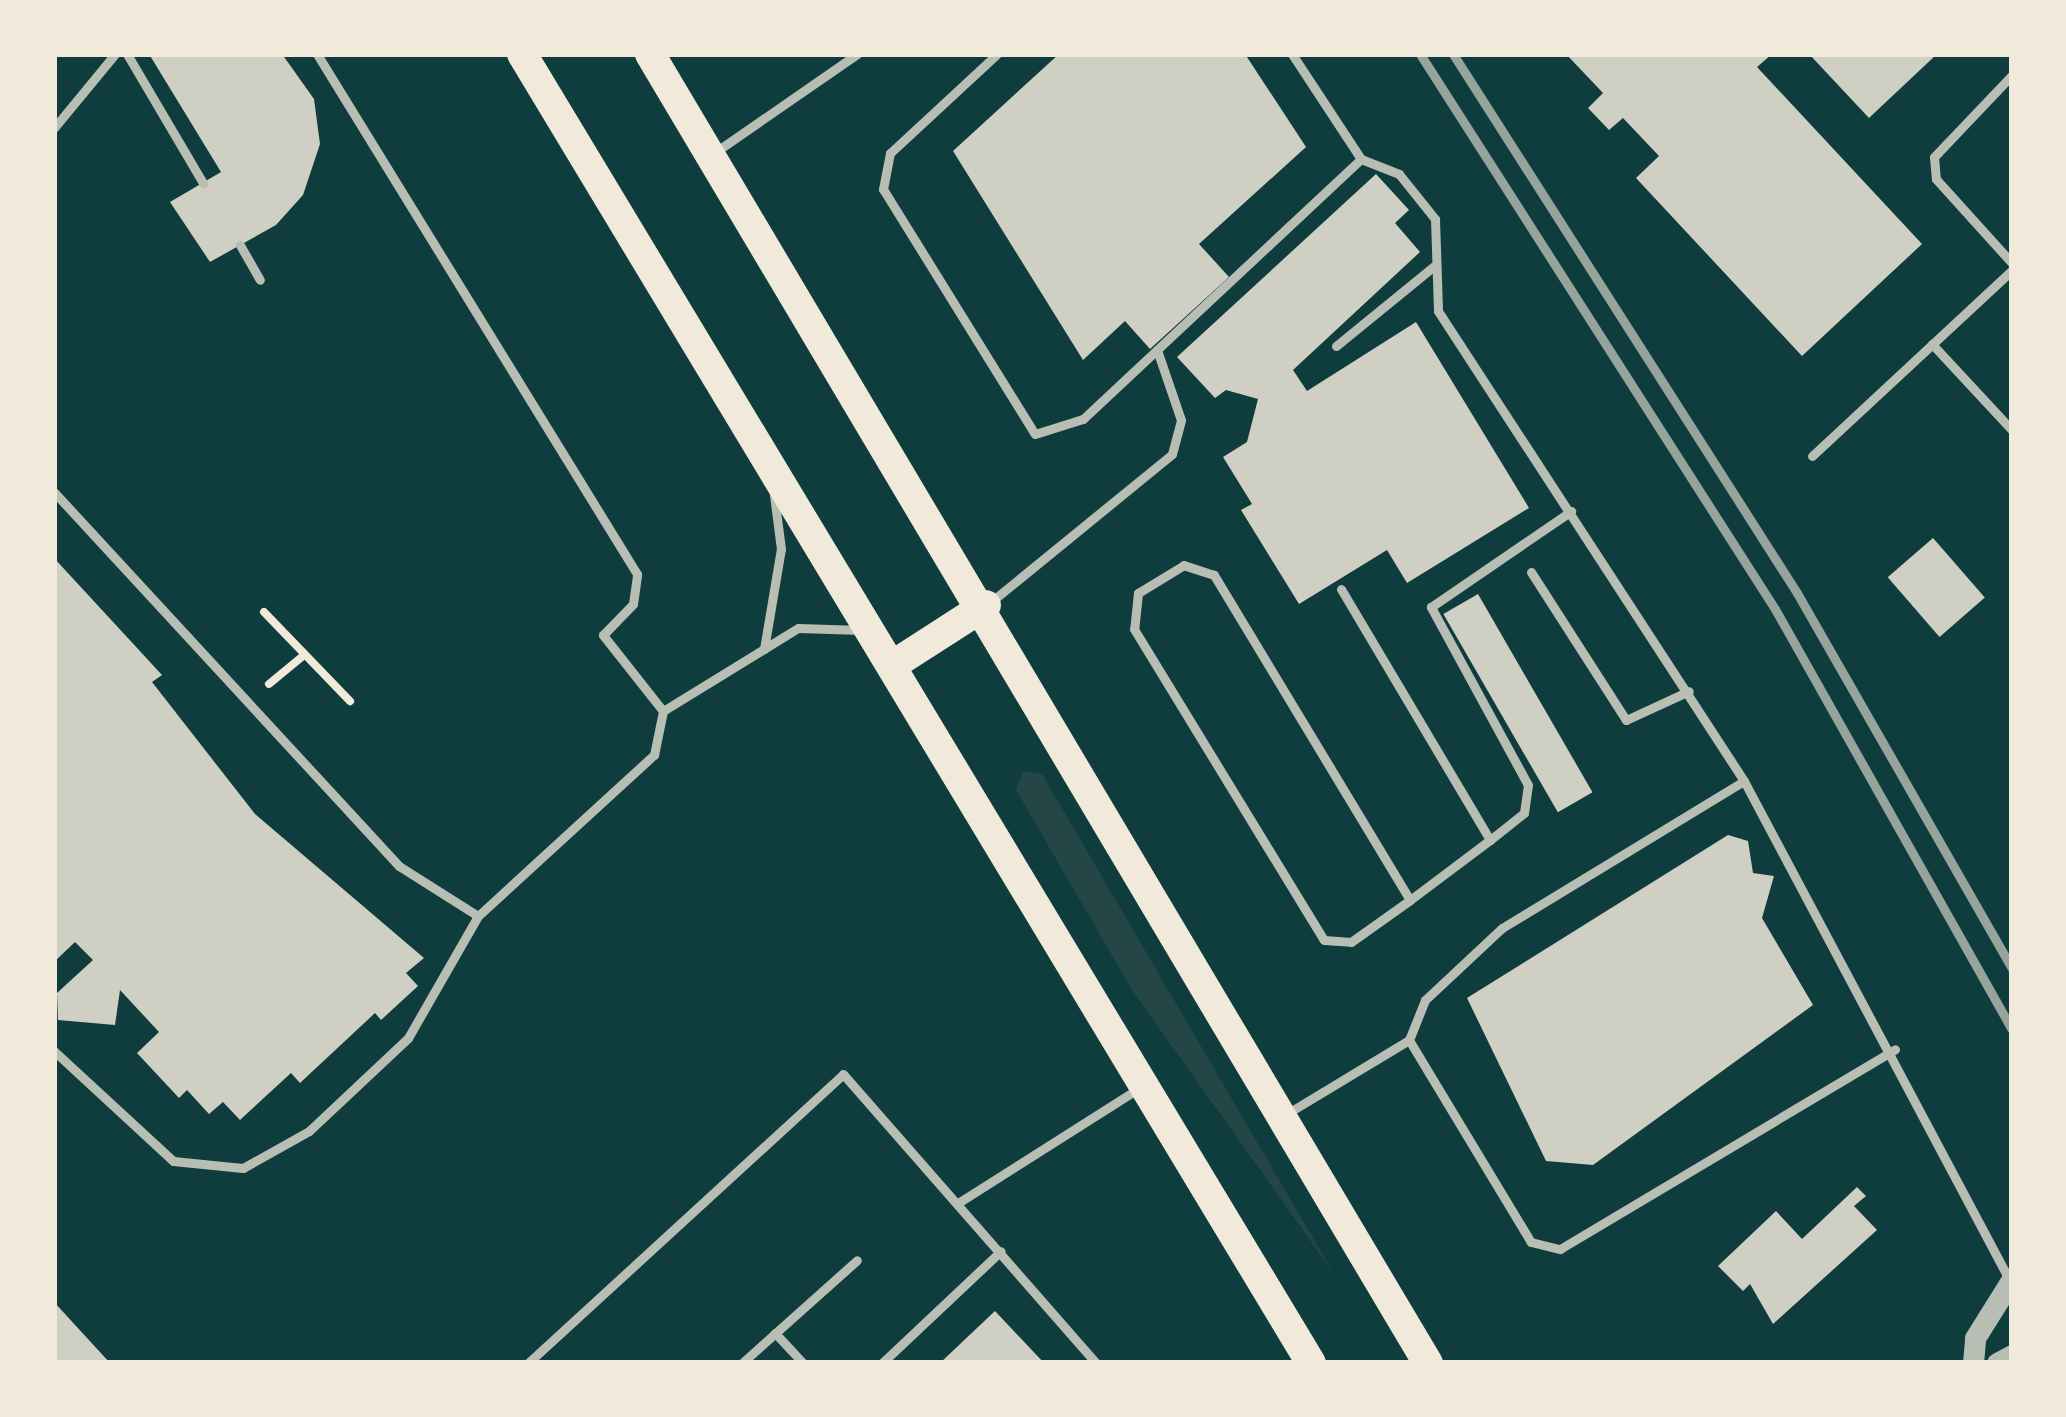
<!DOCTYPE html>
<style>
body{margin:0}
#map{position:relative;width:2066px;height:1417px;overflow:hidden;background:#0f3d3e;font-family:Spectral,serif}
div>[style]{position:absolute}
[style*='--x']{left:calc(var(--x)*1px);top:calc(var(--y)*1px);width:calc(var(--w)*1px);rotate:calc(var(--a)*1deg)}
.green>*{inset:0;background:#244646}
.building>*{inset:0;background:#cfcfc3;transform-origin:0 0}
.path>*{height:8px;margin:-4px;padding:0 4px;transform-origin:4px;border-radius:4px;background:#f1e9da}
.service>*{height:9px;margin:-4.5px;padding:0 4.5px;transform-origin:4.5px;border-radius:4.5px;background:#b8beb3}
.tertiary>*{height:21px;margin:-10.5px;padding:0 10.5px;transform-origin:10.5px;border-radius:10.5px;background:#b8beb3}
.primary>*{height:30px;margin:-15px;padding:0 15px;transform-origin:15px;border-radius:15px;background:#f1e9da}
.rail>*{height:9px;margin:-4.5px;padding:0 4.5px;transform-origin:4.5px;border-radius:4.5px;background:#97a49c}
span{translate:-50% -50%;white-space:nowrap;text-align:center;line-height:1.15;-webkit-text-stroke:12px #f1e9da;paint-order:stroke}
.frame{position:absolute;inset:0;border:57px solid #f1e9da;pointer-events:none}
</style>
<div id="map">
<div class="green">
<div style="clip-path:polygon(1023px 771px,1042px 774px,1334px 1274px,1132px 990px,1016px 790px)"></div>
</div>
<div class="building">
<div style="clip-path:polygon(149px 54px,282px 54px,314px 99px,320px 144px,303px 195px,276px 225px,210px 262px,170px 202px,221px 172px)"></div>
<div style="clip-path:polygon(1059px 54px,1245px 54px,1306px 147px,1199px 244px,1229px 277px,1150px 349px,1125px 321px,1083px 360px,953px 151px)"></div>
<div style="clip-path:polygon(1566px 54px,1772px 54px,1757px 67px,1922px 244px,1802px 356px,1636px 178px,1659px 156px,1623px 118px,1609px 130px,1588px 108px,1603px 93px)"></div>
<div style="clip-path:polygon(1809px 54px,1937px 54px,1869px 118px)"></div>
<div style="clip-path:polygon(1376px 174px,1409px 210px,1395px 223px,1420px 252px,1293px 370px,1307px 391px,1416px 322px,1529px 508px,1407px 583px,1387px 550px,1299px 604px,1241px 510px,1252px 504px,1223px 457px,1247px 442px,1258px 399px,1226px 390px,1215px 398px,1177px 357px)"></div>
<div style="left:1933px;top:538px;width:79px;height:60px;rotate:49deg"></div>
<div style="clip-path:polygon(54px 558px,162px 675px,152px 682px,255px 814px,424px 958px,406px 973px,418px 986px,381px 1020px,375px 1013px,300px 1083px,291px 1073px,240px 1120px,223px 1102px,209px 1114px,187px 1090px,179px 1098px,137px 1053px,159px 1032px,120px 990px,115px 1025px,58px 1020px,57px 993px,93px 960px,75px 942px,54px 962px)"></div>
<div style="left:1478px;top:594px;width:229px;height:40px;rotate:60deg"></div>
<div style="clip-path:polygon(1728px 835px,1748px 841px,1753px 873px,1774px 876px,1762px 918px,1813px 1005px,1593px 1165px,1546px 1161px,1467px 998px)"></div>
<div style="clip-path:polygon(1857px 1187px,1866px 1196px,1854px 1206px,1877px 1230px,1773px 1324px,1750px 1284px,1743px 1291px,1718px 1266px,1776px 1211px,1802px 1239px)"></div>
<div style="clip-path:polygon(54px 1302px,110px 1363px,54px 1363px)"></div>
<div style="clip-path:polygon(995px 1311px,1044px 1363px,940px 1363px)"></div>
</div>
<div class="path">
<div style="--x:264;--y:612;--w:124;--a:46"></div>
<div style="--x:269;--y:684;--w:44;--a:-39.5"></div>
</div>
<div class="service">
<div style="--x:127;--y:54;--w:150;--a:59.5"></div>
<div style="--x:997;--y:54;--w:146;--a:137.2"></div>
<div style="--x:890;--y:153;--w:37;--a:101"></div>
<div style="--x:883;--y:189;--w:288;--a:58.2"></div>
<div style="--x:1035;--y:434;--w:50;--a:-17.4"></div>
<div style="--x:1083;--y:419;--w:381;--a:-43.1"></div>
<div style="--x:1292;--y:54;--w:126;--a:56.7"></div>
<div style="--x:1361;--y:159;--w:41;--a:21.5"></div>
<div style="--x:1399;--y:174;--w:58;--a:51.3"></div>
<div style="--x:1435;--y:219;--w:92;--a:88.1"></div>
<div style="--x:1438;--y:311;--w:561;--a:56.93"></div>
<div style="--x:1744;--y:781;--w:566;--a:61.99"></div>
<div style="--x:2012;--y:75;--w:113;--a:133.6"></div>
<div style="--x:1934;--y:157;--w:22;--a:85"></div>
<div style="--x:1936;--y:179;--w:113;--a:47.9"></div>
<div style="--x:54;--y:128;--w:96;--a:-50.5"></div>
<div style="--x:714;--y:153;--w:174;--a:-34.7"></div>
<div style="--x:240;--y:245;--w:40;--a:60.3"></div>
<div style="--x:1932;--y:344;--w:117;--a:47.1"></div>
<div style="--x:1336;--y:346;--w:127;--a:-39.2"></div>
<div style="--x:1812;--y:456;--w:273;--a:-42.9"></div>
<div style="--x:54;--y:492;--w:509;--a:47.31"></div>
<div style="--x:399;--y:866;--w:93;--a:32.3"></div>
<div style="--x:478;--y:916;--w:239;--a:-42.5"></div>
<div style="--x:654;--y:755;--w:45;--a:-78.4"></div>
<div style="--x:663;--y:711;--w:97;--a:-128.3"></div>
<div style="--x:603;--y:635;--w:43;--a:-45.9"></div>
<div style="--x:633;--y:604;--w:30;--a:-82"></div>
<div style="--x:637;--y:574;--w:611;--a:-121.61"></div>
<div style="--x:1531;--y:572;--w:176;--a:57.3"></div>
<div style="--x:1626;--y:720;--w:69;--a:-24.7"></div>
<div style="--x:1341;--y:589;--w:292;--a:59.3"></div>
<div style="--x:1490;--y:840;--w:43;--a:-38.5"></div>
<div style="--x:1524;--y:813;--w:28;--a:-82"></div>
<div style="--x:1528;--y:785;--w:203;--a:-118.6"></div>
<div style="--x:1431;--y:607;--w:170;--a:-34.4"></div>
<div style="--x:992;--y:601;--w:232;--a:-39.2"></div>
<div style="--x:1172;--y:454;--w:35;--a:-75"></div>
<div style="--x:1181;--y:420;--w:74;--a:-108.9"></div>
<div style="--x:764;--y:649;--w:101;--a:-80.4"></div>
<div style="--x:781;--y:549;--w:54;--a:-97.4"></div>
<div style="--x:663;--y:711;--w:158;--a:-31.6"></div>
<div style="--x:798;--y:628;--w:64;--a:1.8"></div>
<div style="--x:1410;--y:900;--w:380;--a:-121.1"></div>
<div style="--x:1214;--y:575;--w:32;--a:-162"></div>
<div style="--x:1184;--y:565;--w:54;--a:148.7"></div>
<div style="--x:1138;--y:593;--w:36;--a:96"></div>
<div style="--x:1134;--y:629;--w:364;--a:58.6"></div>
<div style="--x:1324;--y:940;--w:27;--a:4"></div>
<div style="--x:1351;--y:942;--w:72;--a:-35.4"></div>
<div style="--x:1410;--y:900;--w:100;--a:-36.9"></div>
<div style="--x:1409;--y:1040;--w:43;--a:-68.2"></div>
<div style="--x:1425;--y:1000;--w:105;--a:-43.1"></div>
<div style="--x:1502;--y:928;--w:283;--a:-31.3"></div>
<div style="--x:54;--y:1051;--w:162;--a:42.7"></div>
<div style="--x:173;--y:1161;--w:70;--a:5.7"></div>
<div style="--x:243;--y:1168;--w:76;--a:-29.3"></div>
<div style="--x:309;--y:1131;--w:136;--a:-43.2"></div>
<div style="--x:408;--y:1038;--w:141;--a:-60.2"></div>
<div style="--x:1288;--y:1113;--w:141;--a:-31.1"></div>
<div style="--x:1409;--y:1040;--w:236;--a:58.9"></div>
<div style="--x:1531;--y:1242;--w:30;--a:14"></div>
<div style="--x:1560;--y:1249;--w:390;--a:-30.8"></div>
<div style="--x:958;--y:1203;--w:217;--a:-32.4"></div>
<div style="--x:775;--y:1333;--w:41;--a:47"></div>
<div style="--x:528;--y:1363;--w:427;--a:-42.5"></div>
<div style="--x:843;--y:1074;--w:384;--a:48.8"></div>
<div style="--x:742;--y:1363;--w:154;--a:-41.8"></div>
<div style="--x:882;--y:1363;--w:163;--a:-43.3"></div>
</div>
<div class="tertiary">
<div style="--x:1973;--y:1363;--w:25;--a:-85"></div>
<div style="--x:1975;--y:1338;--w:70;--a:-57.9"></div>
<div style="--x:1997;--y:1363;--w:17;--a:-28"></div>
</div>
<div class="primary">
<div style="--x:522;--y:54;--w:1528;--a:58.92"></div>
<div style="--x:650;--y:54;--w:1523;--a:59.28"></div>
<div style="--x:896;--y:663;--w:107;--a:-32.8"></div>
</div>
<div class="rail">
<div style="--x:1420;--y:54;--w:659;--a:57.4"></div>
<div style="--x:1775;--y:609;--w:482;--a:60.6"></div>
<div style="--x:1453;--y:54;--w:639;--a:57.45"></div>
<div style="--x:1797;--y:593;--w:433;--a:60.2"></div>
</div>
<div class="frame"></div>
</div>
